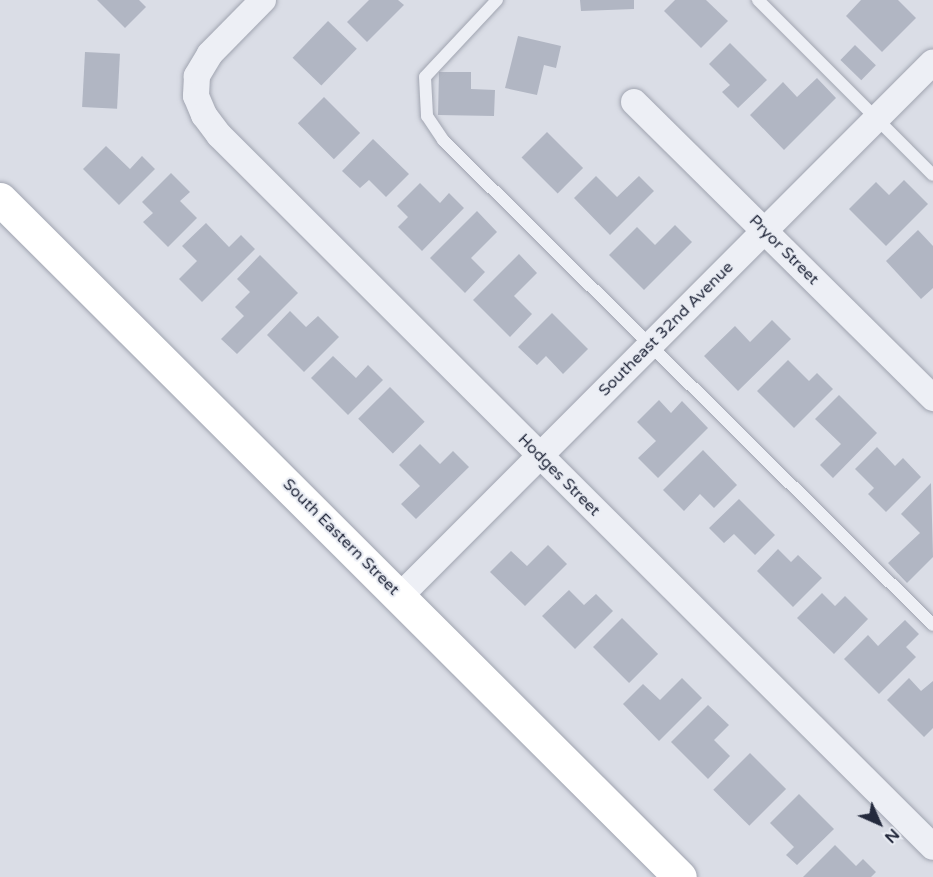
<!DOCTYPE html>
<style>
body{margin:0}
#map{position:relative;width:933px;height:877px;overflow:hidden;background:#dadde6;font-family:"Varela Round",sans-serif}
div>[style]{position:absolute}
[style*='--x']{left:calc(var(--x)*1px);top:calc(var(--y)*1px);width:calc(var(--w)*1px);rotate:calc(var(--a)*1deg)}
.building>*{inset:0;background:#b1b6c3;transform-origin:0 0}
.roads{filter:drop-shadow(0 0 2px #a0a4b0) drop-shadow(0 0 2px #a0a4b0)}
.lane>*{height:12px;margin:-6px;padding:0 6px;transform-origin:6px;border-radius:6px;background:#edeff5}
.street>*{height:26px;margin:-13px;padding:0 13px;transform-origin:13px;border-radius:13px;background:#edeff5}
.secondary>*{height:33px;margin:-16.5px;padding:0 16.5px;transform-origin:16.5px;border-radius:16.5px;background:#fff}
span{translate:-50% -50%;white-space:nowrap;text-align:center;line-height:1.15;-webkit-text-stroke:4.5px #eaedf4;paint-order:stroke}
.street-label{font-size:16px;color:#242a3d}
.north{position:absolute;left:849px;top:793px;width:60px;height:60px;-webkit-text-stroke:4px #eaedf4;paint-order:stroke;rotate:135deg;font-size:16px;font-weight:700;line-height:24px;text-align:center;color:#242a3d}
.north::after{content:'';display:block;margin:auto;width:21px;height:27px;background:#242a3d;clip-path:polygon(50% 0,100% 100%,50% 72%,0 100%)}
</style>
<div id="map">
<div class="building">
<div style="clip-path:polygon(97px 0,139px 0,146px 7px,125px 28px)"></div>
<div style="clip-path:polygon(369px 0,398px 0,404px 5px,367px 42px,347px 22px)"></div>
<div style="clip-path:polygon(580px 0,634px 0,634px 9px,581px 11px)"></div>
<div style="clip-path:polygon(675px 0,706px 0,728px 21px,701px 48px,664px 11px)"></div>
<div style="clip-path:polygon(861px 0,898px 0,916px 18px,882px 52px,846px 16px)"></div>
<div style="left:328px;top:21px;width:40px;height:51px;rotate:44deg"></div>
<div style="clip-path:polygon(518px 36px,561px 46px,556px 68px,544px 65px,537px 95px,505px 88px)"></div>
<div style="clip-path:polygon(730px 43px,767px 80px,738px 108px,722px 92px,730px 85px,709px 64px)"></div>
<div style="left:855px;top:45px;width:29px;height:21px;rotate:44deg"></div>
<div style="left:85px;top:52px;width:35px;height:55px;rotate:3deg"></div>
<div style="clip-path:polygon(439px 72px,471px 72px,471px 89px,495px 90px,494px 116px,438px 115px)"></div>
<div style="clip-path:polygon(817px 78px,836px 98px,784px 150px,750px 115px,783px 82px,797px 97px)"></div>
<div style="left:324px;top:97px;width:51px;height:37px;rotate:45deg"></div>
<div style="left:547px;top:132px;width:51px;height:36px;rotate:45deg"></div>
<div style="clip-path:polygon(373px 139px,409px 174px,386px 197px,369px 180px,360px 188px,342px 171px)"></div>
<div style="clip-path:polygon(106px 146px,130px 169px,142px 156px,155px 169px,119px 205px,83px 169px)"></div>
<div style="clip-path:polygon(171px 173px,190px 192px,180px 201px,197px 218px,168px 247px,143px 222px,153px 213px,142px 202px)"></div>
<div style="clip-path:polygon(596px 176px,617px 197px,639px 176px,654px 191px,610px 235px,574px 198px)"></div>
<div style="clip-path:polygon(904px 180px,928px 204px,886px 246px,849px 209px,876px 182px,889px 195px)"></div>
<div style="clip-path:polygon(420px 183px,440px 203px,449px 193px,464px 208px,422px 251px,398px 227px,408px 217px,397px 206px)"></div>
<div style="clip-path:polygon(477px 211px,497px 232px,471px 258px,485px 272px,465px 293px,430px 258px)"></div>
<div style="clip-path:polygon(206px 223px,229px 247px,241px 235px,255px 249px,202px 302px,179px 279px,197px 261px,182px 246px)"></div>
<div style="clip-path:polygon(675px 225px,692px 242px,644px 290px,609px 255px,637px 227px,655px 245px)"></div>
<div style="clip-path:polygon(918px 230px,933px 246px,933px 288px,921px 299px,886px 261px)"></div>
<div style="clip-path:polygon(519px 254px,537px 273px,514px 296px,532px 314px,510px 337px,473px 300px)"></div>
<div style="clip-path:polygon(260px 255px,298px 293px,237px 354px,221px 339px,244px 316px,235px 307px,250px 292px,237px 279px)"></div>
<div style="clip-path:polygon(290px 311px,306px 327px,318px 316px,339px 337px,304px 372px,267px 335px)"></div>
<div style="clip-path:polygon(552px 313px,588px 349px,563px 374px,546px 356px,537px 365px,518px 347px)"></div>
<div style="clip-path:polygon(772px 320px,791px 339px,738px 391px,704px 356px,735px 326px,750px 342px)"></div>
<div style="clip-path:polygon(333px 356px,356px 378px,368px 365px,383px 380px,348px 415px,311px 378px)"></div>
<div style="clip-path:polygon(788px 360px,809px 381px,817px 373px,833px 389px,794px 428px,757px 391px)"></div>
<div style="left:390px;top:387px;width:49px;height:45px;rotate:45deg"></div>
<div style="clip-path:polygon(839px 395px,877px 433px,833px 478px,820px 465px,841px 444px,815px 419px)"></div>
<div style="clip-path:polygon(659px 400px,671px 413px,682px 401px,708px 428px,658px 478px,638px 458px,656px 441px,637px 422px)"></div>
<div style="clip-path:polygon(420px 444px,440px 464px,453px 451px,469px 467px,416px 519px,401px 504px,420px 486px,399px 465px)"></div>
<div style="clip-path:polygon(877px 447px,895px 466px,903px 458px,921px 477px,886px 512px,868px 494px,874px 488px,855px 469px)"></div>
<div style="clip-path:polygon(703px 450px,737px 485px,714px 508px,700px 494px,684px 511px,663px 490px)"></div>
<div style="clip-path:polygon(931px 483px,933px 557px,907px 583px,888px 563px,920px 533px,901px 514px)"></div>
<div style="clip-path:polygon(739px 499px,775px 535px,755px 555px,734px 534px,724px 543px,709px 528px)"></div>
<div style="clip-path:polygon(548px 545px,567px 564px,525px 606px,490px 572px,511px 551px,527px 566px)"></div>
<div style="clip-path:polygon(778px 549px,791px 562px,798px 555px,822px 578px,793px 607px,757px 571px)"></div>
<div style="clip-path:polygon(569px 590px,584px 605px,596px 594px,613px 611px,575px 649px,542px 616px)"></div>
<div style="clip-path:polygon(822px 593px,835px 606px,845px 596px,868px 619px,834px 654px,797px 618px)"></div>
<div style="left:622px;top:618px;width:51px;height:41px;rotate:45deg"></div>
<div style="clip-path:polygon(905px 620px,919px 634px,906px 647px,916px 657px,879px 694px,844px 659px,868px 635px,878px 646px)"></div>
<div style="clip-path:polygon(682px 678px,702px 698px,659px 741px,623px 704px,643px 684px,660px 700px)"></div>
<div style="clip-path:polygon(909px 678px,921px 691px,933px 681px,933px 728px,924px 737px,887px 700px)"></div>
<div style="clip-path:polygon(708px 705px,729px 725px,714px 740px,730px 756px,708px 779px,671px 742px)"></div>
<div style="left:750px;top:753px;width:51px;height:52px;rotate:45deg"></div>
<div style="clip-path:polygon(799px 794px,834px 829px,797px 865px,786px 855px,794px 847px,770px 823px)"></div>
<div style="clip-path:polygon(835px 845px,856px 866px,863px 859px,876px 872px,871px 877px,803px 877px)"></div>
</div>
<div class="roads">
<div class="lane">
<div style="--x:497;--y:0;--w:105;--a:133.1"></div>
<div style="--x:425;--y:77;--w:39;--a:87"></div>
<div style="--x:427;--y:116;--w:29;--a:56"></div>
<div style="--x:443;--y:140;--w:689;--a:44.71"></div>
<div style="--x:758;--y:0;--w:247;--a:45"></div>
</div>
<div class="street">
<div style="--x:263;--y:0;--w:76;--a:134.5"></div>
<div style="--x:210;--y:54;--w:26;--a:121"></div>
<div style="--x:197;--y:76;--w:20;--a:93"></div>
<div style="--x:196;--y:96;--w:21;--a:67"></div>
<div style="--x:204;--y:115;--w:25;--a:53"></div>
<div style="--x:219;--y:135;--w:1008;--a:44.92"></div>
<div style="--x:634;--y:102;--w:421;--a:44.7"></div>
<div style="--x:400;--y:596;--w:754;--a:-45.05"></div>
</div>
<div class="secondary">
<div style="--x:0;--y:199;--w:960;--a:44.92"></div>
</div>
</div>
<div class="street-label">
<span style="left:784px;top:250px;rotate:45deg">Pryor Street</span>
<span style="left:666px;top:329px;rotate:-45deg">Southeast 32nd Avenue</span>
<span style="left:559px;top:475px;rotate:45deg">Hodges Street</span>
<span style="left:341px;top:537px;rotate:45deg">South Eastern Street</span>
</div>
<div class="north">N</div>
</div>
